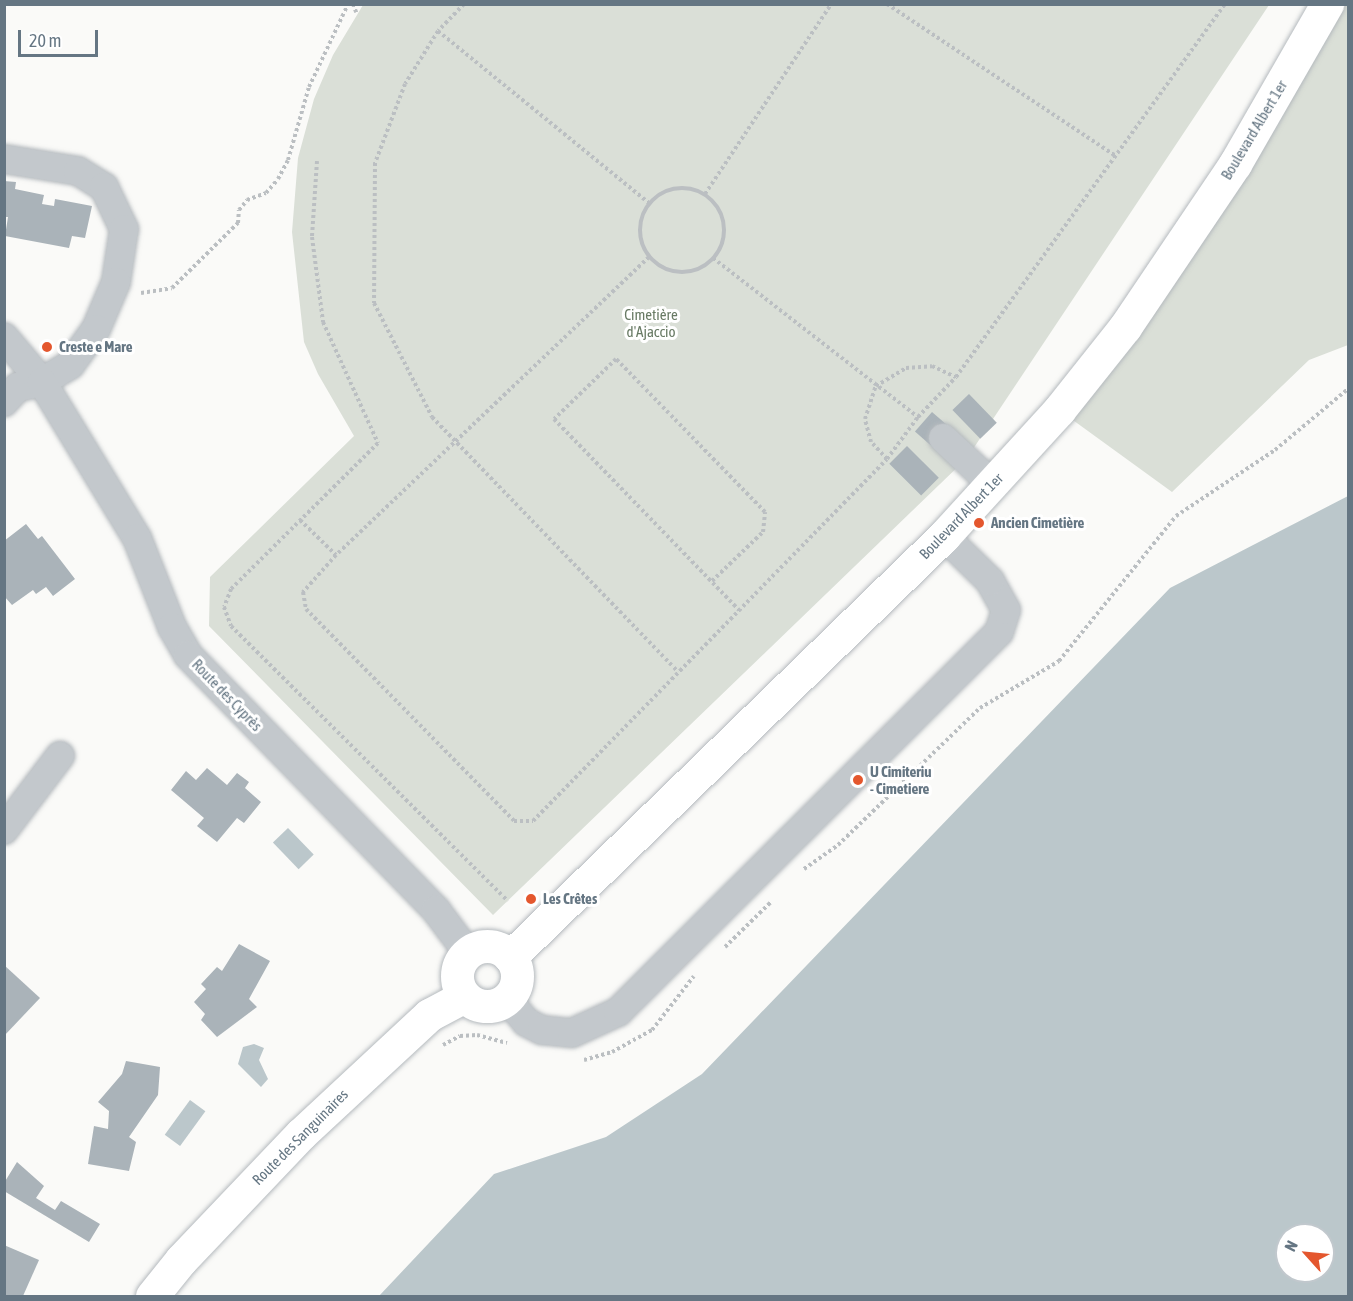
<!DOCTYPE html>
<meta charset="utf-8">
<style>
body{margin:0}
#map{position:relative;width:1353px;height:1301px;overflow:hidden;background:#fafaf8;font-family:"Asap Condensed",sans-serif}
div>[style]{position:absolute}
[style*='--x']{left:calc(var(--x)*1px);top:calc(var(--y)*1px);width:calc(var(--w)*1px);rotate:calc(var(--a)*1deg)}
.green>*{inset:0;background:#dadfd7}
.water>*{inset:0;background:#bbc7cb;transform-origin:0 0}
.building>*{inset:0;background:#aab3b9;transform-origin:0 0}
.path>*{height:4px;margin-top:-2px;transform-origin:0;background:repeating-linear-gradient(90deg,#bbbfc2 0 3px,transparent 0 6px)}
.path>.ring{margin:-2px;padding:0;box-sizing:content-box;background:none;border:4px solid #bbbfc2;border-radius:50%}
.roads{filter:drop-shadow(0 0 2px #b5babe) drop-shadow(0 0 2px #b5babe)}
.minor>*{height:28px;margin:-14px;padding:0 14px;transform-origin:14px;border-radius:14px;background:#c3c8cc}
.major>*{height:33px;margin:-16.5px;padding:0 16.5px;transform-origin:16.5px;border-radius:16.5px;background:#fff}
.major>.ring{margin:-16.5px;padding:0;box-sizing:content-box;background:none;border:33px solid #fff;border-radius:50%}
.dots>*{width:16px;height:16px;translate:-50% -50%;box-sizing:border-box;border:3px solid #fff;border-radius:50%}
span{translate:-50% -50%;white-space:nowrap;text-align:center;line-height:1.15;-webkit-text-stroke:6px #fff;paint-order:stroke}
.street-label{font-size:15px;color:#657683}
.park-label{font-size:15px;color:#687a64}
.poi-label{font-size:15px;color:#657683;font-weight:700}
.left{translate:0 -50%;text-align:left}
.frame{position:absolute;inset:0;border:6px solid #657683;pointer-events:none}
.north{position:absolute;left:1275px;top:1223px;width:60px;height:60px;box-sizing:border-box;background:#fff;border:2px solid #c1c8cd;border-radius:50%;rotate:297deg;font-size:16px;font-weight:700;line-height:24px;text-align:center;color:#657683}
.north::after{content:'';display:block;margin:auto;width:21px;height:27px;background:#e4572e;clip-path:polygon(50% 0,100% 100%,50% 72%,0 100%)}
.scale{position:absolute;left:18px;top:30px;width:80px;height:27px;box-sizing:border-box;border:3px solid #657683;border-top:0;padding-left:8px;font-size:18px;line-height:21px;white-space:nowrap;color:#657683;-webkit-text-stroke:4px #fff;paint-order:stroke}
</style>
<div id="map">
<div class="green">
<div style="clip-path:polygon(363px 5px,1269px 5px,967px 458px,493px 915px,209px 626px,210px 577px,354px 436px,318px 374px,304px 342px,292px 232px,298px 158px,314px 99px,333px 55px)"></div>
<div style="clip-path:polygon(1327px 5px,1348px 5px,1348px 345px,1309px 360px,1172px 492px,1059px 410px)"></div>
</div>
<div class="water">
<div style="clip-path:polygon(evenodd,1348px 496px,1348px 1296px,379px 1296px,494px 1174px,606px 1137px,702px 1074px,1170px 588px,1348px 496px,1287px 1235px,1323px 1235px,1323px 1271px,1287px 1271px,1287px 1235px)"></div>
<div style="left:288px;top:828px;width:37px;height:21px;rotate:46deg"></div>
<div style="clip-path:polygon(254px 1044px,264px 1048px,259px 1060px,268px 1079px,261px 1087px,238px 1064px,243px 1047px)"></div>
<div style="left:190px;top:1100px;width:19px;height:43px;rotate:36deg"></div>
</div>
<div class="building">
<div style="clip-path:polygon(4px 181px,16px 182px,15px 189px,44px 195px,42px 204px,54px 206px,55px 199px,92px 206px,85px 238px,72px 236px,69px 248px,5px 236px,8px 217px,4px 217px)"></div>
<div style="left:969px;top:394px;width:40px;height:23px;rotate:46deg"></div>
<div style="left:932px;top:412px;width:23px;height:26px;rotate:41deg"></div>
<div style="left:907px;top:446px;width:45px;height:25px;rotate:45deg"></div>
<div style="clip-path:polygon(26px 524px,38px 539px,42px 536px,75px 579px,53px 596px,46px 587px,36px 594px,33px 590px,12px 605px,4px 596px,4px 541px)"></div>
<div style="clip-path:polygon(207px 768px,227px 785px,237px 773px,249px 782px,245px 788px,261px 802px,244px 823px,237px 818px,217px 842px,197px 826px,204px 818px,171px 790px,186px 771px,196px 780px)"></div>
<div style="clip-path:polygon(239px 944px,270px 961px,249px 999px,257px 1007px,217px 1037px,201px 1020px,205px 1014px,194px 1002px,206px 989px,201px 984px,217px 967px,222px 971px)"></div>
<div style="clip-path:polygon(4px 965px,40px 998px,4px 1036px)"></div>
<div style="clip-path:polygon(126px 1061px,160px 1067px,158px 1095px,129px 1137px,136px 1142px,129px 1171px,88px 1164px,94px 1126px,108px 1129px,109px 1111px,98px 1102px,122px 1074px)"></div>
<div style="clip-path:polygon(17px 1162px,44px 1186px,36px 1198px,55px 1210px,61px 1201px,100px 1224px,89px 1242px,4px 1191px,4px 1183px)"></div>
<div style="clip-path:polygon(4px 1245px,39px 1260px,23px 1296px,4px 1296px)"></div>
</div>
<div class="path">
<div style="--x:353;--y:4;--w:9;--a:69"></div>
<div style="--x:464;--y:4;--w:37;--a:134"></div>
<div style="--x:438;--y:31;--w:62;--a:121.9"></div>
<div style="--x:405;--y:84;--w:85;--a:110.8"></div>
<div style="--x:375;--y:163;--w:140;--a:90.4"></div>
<div style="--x:374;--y:303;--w:128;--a:63"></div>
<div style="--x:432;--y:417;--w:354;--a:46"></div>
<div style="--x:887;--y:4;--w:276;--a:33.6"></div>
<div style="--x:438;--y:31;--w:272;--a:39.2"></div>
<div style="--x:317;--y:161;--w:76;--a:93.8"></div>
<div style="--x:312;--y:237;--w:86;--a:82.6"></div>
<div style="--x:323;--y:322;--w:133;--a:65.6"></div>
<div style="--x:378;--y:443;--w:207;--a:135.2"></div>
<div style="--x:231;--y:589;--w:19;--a:111"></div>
<div style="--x:224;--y:607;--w:20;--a:70"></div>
<div style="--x:231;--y:626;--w:390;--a:44.8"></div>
<div class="ring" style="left:640px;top:188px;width:80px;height:80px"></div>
<div style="--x:705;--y:194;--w:228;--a:-56.4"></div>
<div style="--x:649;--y:257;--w:432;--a:136.4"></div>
<div style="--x:336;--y:555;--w:50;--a:131.7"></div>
<div style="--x:303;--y:592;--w:17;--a:80"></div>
<div style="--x:306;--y:609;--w:297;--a:45.5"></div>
<div style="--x:514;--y:821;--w:19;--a:0"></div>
<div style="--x:533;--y:821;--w:506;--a:-45.64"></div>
<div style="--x:887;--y:459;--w:52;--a:-53.6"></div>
<div style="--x:918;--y:417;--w:55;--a:-46.5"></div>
<div style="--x:956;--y:377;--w:460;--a:-54.2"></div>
<div style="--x:713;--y:258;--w:261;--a:37.8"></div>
<div style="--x:141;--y:293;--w:31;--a:-9"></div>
<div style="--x:172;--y:288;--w:93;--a:-44.6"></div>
<div style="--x:238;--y:223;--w:13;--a:-86"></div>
<div style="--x:239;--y:210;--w:13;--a:-51"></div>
<div style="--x:247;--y:200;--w:20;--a:-20"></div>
<div style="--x:266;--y:193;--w:18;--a:-49"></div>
<div style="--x:278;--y:179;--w:21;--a:-62"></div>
<div style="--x:288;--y:160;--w:76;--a:-74"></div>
<div style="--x:309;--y:87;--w:92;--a:-64.8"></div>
<div style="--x:887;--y:459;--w:23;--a:-133"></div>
<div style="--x:871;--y:442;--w:24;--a:-105"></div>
<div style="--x:865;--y:419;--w:35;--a:-72"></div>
<div style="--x:876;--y:386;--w:35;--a:-31"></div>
<div style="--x:906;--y:368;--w:26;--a:-4"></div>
<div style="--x:932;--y:366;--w:26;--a:25"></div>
<div style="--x:300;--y:520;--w:50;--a:44.2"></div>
<div style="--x:712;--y:581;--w:71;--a:-43.9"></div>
<div style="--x:763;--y:532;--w:20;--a:-84"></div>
<div style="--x:765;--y:512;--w:214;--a:-134.2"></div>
<div style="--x:616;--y:359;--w:86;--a:135.9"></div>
<div style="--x:554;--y:419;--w:266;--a:45.9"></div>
<div style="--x:804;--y:869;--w:42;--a:-35.2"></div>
<div style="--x:838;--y:845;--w:197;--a:-44"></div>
<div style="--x:980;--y:708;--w:92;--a:-30.7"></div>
<div style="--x:1059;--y:661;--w:186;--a:-51.1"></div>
<div style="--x:1176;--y:516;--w:119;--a:-33.7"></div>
<div style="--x:1275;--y:450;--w:95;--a:-39.9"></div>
<div style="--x:725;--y:947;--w:64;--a:-44.4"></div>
<div style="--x:443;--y:1045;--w:19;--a:-28"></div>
<div style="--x:460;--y:1036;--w:17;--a:-3"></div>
<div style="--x:477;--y:1035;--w:31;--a:15"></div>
<div style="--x:584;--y:1060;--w:29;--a:-16"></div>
<div style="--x:612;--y:1052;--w:46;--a:-28.8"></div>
<div style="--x:652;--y:1030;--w:68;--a:-52.1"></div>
</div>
<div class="roads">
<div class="minor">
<div style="--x:4;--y:159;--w:75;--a:9.2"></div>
<div style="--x:78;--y:171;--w:31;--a:32"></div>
<div style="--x:104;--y:187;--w:47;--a:64.5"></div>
<div style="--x:124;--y:229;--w:54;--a:98.6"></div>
<div style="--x:116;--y:282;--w:51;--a:113.1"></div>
<div style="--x:96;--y:329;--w:44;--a:125.8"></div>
<div style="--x:70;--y:365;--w:33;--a:149"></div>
<div style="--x:42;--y:382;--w:25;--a:168"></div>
<div style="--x:18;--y:387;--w:21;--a:133"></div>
<div style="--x:4;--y:337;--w:59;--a:49.8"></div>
<div style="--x:42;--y:382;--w:183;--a:58.7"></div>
<div style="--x:137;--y:538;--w:96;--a:68.5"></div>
<div style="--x:172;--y:627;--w:32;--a:60"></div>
<div style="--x:188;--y:655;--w:356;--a:45.8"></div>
<div style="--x:436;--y:910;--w:54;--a:53.3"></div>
<div style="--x:943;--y:438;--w:67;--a:43.2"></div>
<div style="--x:4;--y:830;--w:93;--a:-52.9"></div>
<div style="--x:507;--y:999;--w:30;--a:50"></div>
<div style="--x:526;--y:1022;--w:18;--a:27"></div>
<div style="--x:542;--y:1030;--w:30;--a:6"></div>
<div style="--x:572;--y:1033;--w:51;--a:-24.5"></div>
<div style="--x:618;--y:1012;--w:538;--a:-44.92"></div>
<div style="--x:999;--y:632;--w:23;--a:-72"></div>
<div style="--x:1006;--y:610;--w:33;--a:-119"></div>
<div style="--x:990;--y:581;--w:64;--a:-135.6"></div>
</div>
<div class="major">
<div class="ring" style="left:457px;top:946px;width:27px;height:27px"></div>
<div style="--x:510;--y:957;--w:605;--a:-44.13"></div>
<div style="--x:944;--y:536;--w:171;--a:-47.6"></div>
<div style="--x:1059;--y:410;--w:106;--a:-51.5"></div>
<div style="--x:1125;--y:327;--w:197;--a:-56"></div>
<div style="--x:1235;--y:164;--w:185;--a:-60.1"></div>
<div style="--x:152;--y:1296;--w:46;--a:-51.1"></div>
<div style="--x:181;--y:1260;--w:174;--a:-46.4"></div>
<div style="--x:301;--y:1134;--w:175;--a:-42.9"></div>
<div style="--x:429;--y:1015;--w:40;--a:-28"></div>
</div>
</div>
<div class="dots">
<div style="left:47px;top:347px;background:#e4572e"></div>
<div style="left:979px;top:523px;background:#e4572e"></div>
<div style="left:858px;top:780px;background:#e4572e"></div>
<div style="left:531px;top:899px;background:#e4572e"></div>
</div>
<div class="street-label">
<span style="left:1254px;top:130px;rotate:-59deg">Boulevard Albert 1er</span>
<span style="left:961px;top:516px;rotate:-46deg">Boulevard Albert 1er</span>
<span style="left:227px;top:695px;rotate:46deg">Route des Cyprès</span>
<span style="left:300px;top:1137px;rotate:-45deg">Route des Sanguinaires</span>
</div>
<div class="park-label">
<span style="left:651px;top:323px">Cimetière<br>d'Ajaccio</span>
</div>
<div class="poi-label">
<span class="left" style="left:59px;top:347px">Creste e Mare</span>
<span class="left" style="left:991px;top:523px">Ancien Cimetière</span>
<span class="left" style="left:870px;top:780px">U Cimiteriu<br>- Cimetiere</span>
<span class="left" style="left:543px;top:899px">Les Crêtes</span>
</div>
<div class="frame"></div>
<div class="north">N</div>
<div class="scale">20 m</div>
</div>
